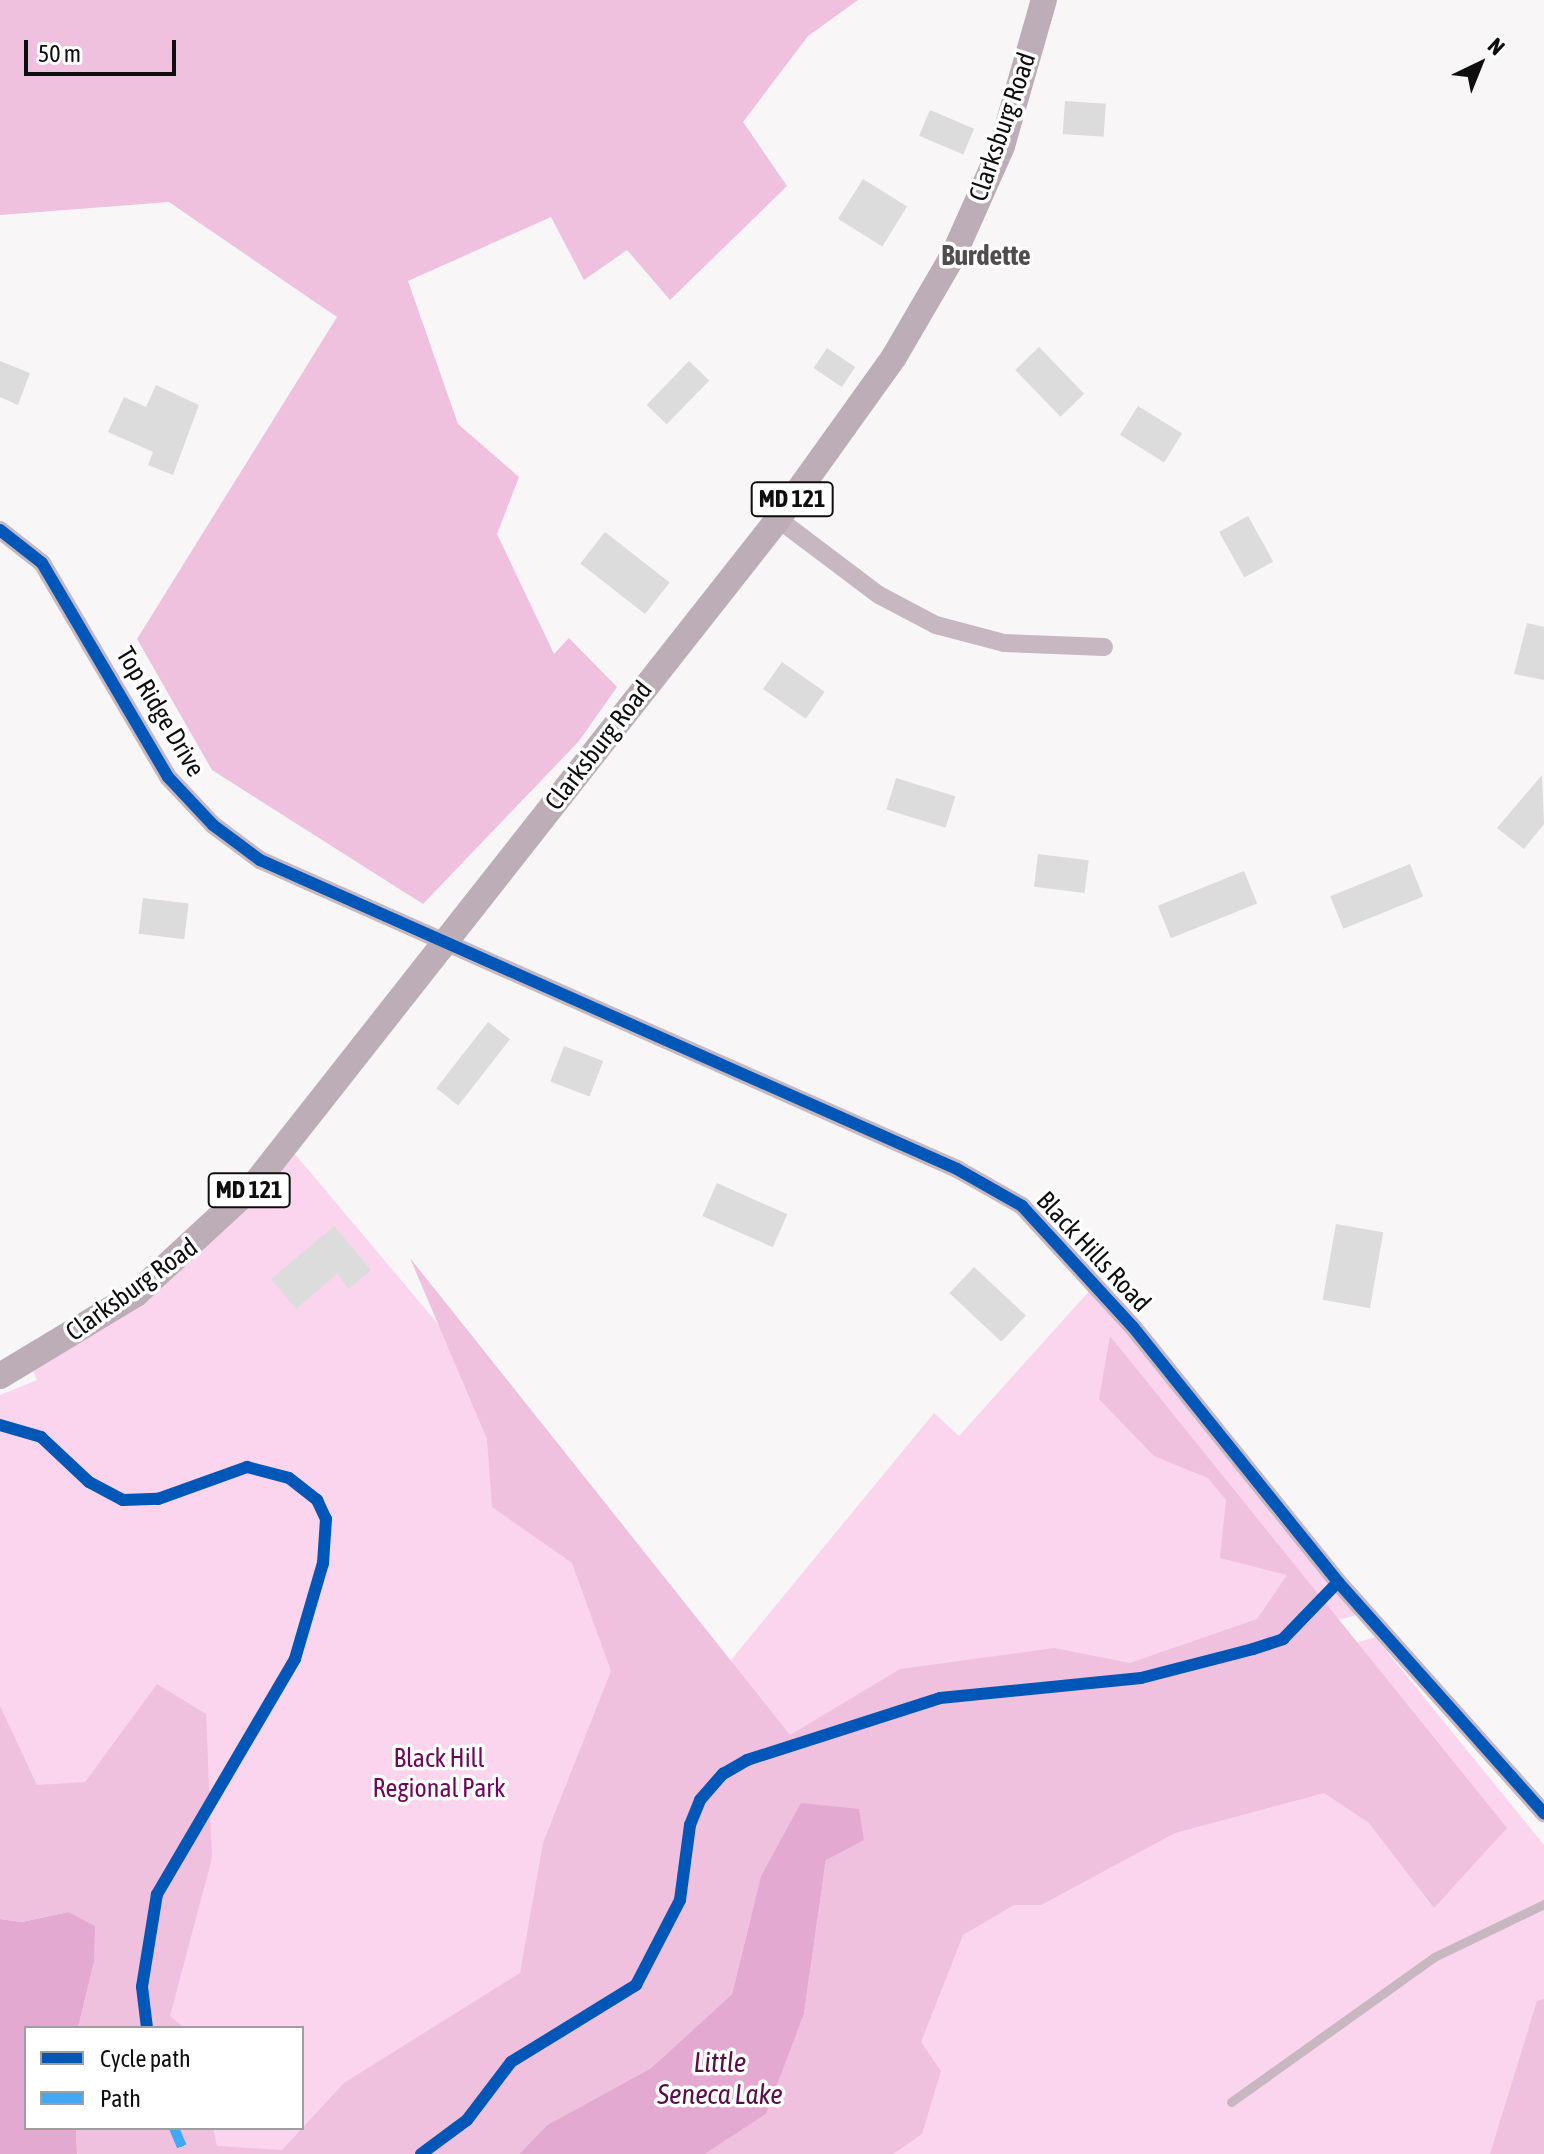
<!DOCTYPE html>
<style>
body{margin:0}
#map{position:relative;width:1544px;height:2154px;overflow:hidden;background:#f8f6f7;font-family:"Asap Condensed",sans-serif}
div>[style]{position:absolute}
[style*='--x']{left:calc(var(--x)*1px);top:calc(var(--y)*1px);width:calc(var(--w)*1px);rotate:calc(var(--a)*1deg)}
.green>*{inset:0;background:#fbd5ed}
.forest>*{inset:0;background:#f0c0df}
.water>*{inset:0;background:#e4a9d0}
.building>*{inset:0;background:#dddcdd;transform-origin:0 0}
.lane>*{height:9px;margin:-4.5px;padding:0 4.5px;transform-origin:4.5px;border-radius:4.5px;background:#c6b7c1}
.street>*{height:18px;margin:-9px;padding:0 9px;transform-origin:9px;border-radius:9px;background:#c6b7c1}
.primary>*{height:26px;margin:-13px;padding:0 13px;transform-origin:13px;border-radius:13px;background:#bcadb7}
.quiet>*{height:10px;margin-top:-5px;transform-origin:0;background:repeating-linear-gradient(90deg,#3fa9f5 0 20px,transparent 0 30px)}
.cycleway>*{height:12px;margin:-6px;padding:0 6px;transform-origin:6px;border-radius:6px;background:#0057b8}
span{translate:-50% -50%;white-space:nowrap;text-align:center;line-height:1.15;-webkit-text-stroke:7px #fff;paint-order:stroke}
.shield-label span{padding:2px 6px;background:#fff;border:2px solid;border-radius:6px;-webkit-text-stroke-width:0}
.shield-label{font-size:24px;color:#0f0e0e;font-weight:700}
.street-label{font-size:26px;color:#0f0e0e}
.park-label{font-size:26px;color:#6f0757}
.neighbourhood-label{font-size:28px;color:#504d4e;font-weight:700}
.water-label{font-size:28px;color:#590f46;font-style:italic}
.legend{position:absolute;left:24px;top:2026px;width:280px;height:104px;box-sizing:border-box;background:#fff;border:2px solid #9f9f9f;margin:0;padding:10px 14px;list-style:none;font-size:24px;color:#0f0e0e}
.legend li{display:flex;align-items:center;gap:16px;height:40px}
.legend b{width:40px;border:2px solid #9f9f9f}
.north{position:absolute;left:1440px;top:24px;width:80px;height:80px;-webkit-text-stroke:6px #fff;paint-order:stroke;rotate:43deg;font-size:22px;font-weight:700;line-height:32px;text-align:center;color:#0f0e0e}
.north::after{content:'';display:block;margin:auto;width:28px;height:36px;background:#0f0e0e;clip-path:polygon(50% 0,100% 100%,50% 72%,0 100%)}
.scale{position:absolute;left:24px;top:40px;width:152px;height:36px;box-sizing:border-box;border:4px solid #0f0e0e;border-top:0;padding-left:10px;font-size:24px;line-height:28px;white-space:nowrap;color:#0f0e0e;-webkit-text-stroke:6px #fff;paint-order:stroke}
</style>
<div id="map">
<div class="green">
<div style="clip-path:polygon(289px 1147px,726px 1666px,934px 1413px,959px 1436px,1091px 1289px,1357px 1615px,994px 1710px,480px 2154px,117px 2154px,114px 2128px,302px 2128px,302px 2028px,111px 2028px,166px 1871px,0 1840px,0 1395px,37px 1380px,31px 1367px)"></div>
<div style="clip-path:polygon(1375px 1637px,1544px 1845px,1544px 2154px,722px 2154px,956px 1767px)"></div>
</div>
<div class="forest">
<div style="clip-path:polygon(0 0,858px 0,808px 36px,743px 122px,787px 186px,670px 300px,627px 250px,584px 280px,551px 217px,408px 281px,458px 424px,519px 477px,497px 534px,554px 654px,569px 638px,617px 687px,579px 741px,423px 904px,212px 770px,137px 639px,337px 317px,169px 202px,0 215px)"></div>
<div style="clip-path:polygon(410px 1258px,790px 1735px,900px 1669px,1054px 1648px,1130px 1663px,1257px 1619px,1287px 1575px,1220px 1558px,1226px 1500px,1208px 1478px,1154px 1456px,1099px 1399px,1110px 1336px,1507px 1828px,1434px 1908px,1369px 1823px,1324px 1793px,1175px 1833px,1041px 1905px,1014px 1905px,963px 1935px,921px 2042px,941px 2071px,922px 2134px,893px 2154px,705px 2154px,766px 2114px,804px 2014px,826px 1860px,761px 1876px,732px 1994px,651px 2068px,547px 2125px,519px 2154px,77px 2154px,76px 2128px,213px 2128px,217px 2146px,282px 2150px,344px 2083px,520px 1973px,543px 1843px,611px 1671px,572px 1563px,492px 1507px,487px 1439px)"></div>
<div style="clip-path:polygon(157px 1684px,206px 1714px,212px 1858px,170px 2016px,184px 2028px,78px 2028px,94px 1962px,68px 1912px,22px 1922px,0 1919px,0 1706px,37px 1785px,85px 1782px)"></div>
<div style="clip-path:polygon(1544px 1999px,1544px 2154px,1490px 2154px,1537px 2001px)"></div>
</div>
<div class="water">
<div style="clip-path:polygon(801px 1803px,859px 1809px,864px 1840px,826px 1860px,804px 2014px,766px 2114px,705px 2154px,519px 2154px,547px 2125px,651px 2068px,732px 1994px,761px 1876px)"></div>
<div style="clip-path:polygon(68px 1912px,95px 1926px,94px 1962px,78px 2028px,26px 2028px,26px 2128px,76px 2128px,77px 2154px,0 2154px,0 1919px,22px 1922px)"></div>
</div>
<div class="building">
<div style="left:1065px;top:101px;width:41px;height:33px;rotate:4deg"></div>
<div style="left:930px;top:110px;width:48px;height:28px;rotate:23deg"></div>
<div style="left:863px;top:179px;width:52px;height:47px;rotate:32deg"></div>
<div style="left:1039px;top:347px;width:65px;height:33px;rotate:46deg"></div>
<div style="left:827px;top:348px;width:34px;height:24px;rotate:34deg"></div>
<div style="clip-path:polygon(0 361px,30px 373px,18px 405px,0 397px)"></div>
<div style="left:689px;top:361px;width:28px;height:61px;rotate:44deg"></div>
<div style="clip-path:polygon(156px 385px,199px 405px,173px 475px,148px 465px,153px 452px,108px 432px,124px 397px,146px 407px)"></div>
<div style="left:1138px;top:406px;width:52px;height:34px;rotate:32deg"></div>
<div style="left:1248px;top:516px;width:52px;height:33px;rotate:61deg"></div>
<div style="left:605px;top:532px;width:82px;height:40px;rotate:38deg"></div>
<div style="clip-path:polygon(1527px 623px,1544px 627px,1544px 680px,1514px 674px)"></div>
<div style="left:782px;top:662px;width:52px;height:33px;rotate:35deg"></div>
<div style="clip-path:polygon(1542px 775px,1544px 824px,1524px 849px,1497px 828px)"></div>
<div style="left:896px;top:778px;width:62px;height:33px;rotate:17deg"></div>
<div style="left:1038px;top:854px;width:51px;height:33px;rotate:7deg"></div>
<div style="left:1410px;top:864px;width:35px;height:86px;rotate:68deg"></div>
<div style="left:1244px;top:871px;width:35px;height:93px;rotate:68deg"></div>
<div style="left:143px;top:898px;width:46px;height:36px;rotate:7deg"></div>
<div style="left:488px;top:1022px;width:28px;height:84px;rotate:38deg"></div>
<div style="left:564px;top:1046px;width:42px;height:38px;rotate:21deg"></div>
<div style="left:717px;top:1183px;width:77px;height:36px;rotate:24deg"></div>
<div style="left:1336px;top:1224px;width:48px;height:77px;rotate:10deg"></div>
<div style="clip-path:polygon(334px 1226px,371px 1270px,349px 1289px,337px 1274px,296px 1309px,271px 1279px)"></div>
<div style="left:974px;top:1267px;width:71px;height:36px;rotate:43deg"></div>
</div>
<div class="lane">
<div style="--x:1231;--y:2102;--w:249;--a:-35.5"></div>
<div style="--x:1434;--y:1957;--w:122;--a:-25.7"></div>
</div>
<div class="street">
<div style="--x:778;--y:519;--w:126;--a:37"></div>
<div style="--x:879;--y:595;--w:64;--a:27.8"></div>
<div style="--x:936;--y:625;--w:70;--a:14.8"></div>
<div style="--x:1004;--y:643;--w:100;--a:2.3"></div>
<div style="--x:0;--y:530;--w:53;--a:38.2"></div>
<div style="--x:42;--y:563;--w:248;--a:59.5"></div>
<div style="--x:168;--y:777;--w:66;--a:46.8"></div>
<div style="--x:213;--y:825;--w:59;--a:36.7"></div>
<div style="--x:260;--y:860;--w:762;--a:23.91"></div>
<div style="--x:957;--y:1169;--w:75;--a:29.6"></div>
<div style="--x:1022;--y:1206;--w:164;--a:47.5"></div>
<div style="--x:1133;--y:1327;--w:327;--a:51.2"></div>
<div style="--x:1338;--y:1582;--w:310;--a:48.3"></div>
</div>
<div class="primary">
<div style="--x:0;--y:1376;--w:159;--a:-31.1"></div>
<div style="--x:136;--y:1294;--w:161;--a:-42.7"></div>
<div style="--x:254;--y:1185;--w:847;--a:-51.8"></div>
<div style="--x:778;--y:519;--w:199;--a:-54.4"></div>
<div style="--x:894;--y:357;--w:119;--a:-59.8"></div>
<div style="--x:954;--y:254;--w:118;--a:-66"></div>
<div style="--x:1002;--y:146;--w:152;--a:-74"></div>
</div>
<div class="quiet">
<div style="--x:174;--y:2128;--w:28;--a:67"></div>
</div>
<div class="cycleway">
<div style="--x:0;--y:530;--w:53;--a:38.2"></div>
<div style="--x:42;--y:563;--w:248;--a:59.5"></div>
<div style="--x:168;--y:777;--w:66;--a:46.8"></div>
<div style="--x:213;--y:825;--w:59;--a:36.7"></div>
<div style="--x:260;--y:860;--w:762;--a:23.91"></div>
<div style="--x:957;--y:1169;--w:75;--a:29.6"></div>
<div style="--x:1022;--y:1206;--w:164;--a:47.5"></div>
<div style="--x:1133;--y:1327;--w:327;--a:51.2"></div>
<div style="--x:1338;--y:1582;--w:310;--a:48.3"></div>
<div style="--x:0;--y:1425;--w:43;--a:16.3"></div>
<div style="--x:41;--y:1437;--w:66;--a:43.2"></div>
<div style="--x:89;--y:1482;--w:38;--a:28"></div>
<div style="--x:123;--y:1500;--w:35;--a:-2"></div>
<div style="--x:158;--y:1499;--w:95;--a:-19.8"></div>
<div style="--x:247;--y:1467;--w:43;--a:14.7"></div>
<div style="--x:289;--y:1478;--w:36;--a:38"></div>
<div style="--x:317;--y:1500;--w:21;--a:65"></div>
<div style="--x:326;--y:1519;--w:44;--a:93.9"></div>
<div style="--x:323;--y:1563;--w:100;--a:106.3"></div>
<div style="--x:295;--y:1659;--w:273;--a:120.4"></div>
<div style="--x:157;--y:1894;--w:94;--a:99.2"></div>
<div style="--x:142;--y:1987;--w:41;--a:83"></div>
<div style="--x:421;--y:2154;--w:57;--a:-36.5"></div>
<div style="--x:467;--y:2120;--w:73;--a:-52.8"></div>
<div style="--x:511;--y:2062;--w:147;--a:-31.6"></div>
<div style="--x:636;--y:1985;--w:96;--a:-62.6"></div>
<div style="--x:680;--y:1900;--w:76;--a:-82.4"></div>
<div style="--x:690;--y:1825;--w:27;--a:-68"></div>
<div style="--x:700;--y:1800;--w:35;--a:-49"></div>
<div style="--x:723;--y:1774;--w:28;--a:-30"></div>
<div style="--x:747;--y:1760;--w:203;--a:-17.8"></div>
<div style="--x:940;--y:1698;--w:202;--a:-5.7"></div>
<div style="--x:1141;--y:1678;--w:116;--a:-14.5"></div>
<div style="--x:1253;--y:1649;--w:32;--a:-18"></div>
<div style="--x:1283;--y:1639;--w:79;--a:-46"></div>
</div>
<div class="shield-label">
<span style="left:792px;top:499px">MD 121</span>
<span style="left:249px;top:1190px">MD 121</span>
</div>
<div class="street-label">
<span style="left:1003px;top:127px;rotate:-71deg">Clarksburg Road</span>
<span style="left:160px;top:712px;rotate:59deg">Top Ridge Drive</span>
<span style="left:599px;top:746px;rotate:-52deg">Clarksburg Road</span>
<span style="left:1093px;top:1252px;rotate:47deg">Black Hills Road</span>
<span style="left:132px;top:1290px;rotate:-36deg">Clarksburg Road</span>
</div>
<div class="park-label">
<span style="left:439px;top:1774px">Black Hill<br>Regional Park</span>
</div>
<div class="neighbourhood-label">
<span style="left:986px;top:255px">Burdette</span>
</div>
<div class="water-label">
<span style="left:720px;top:2078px">Little<br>Seneca Lake</span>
</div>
<ul class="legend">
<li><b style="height:10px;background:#0057b8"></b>Cycle path</li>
<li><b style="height:10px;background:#3fa9f5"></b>Path</li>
</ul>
<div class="north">N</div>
<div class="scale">50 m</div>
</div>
